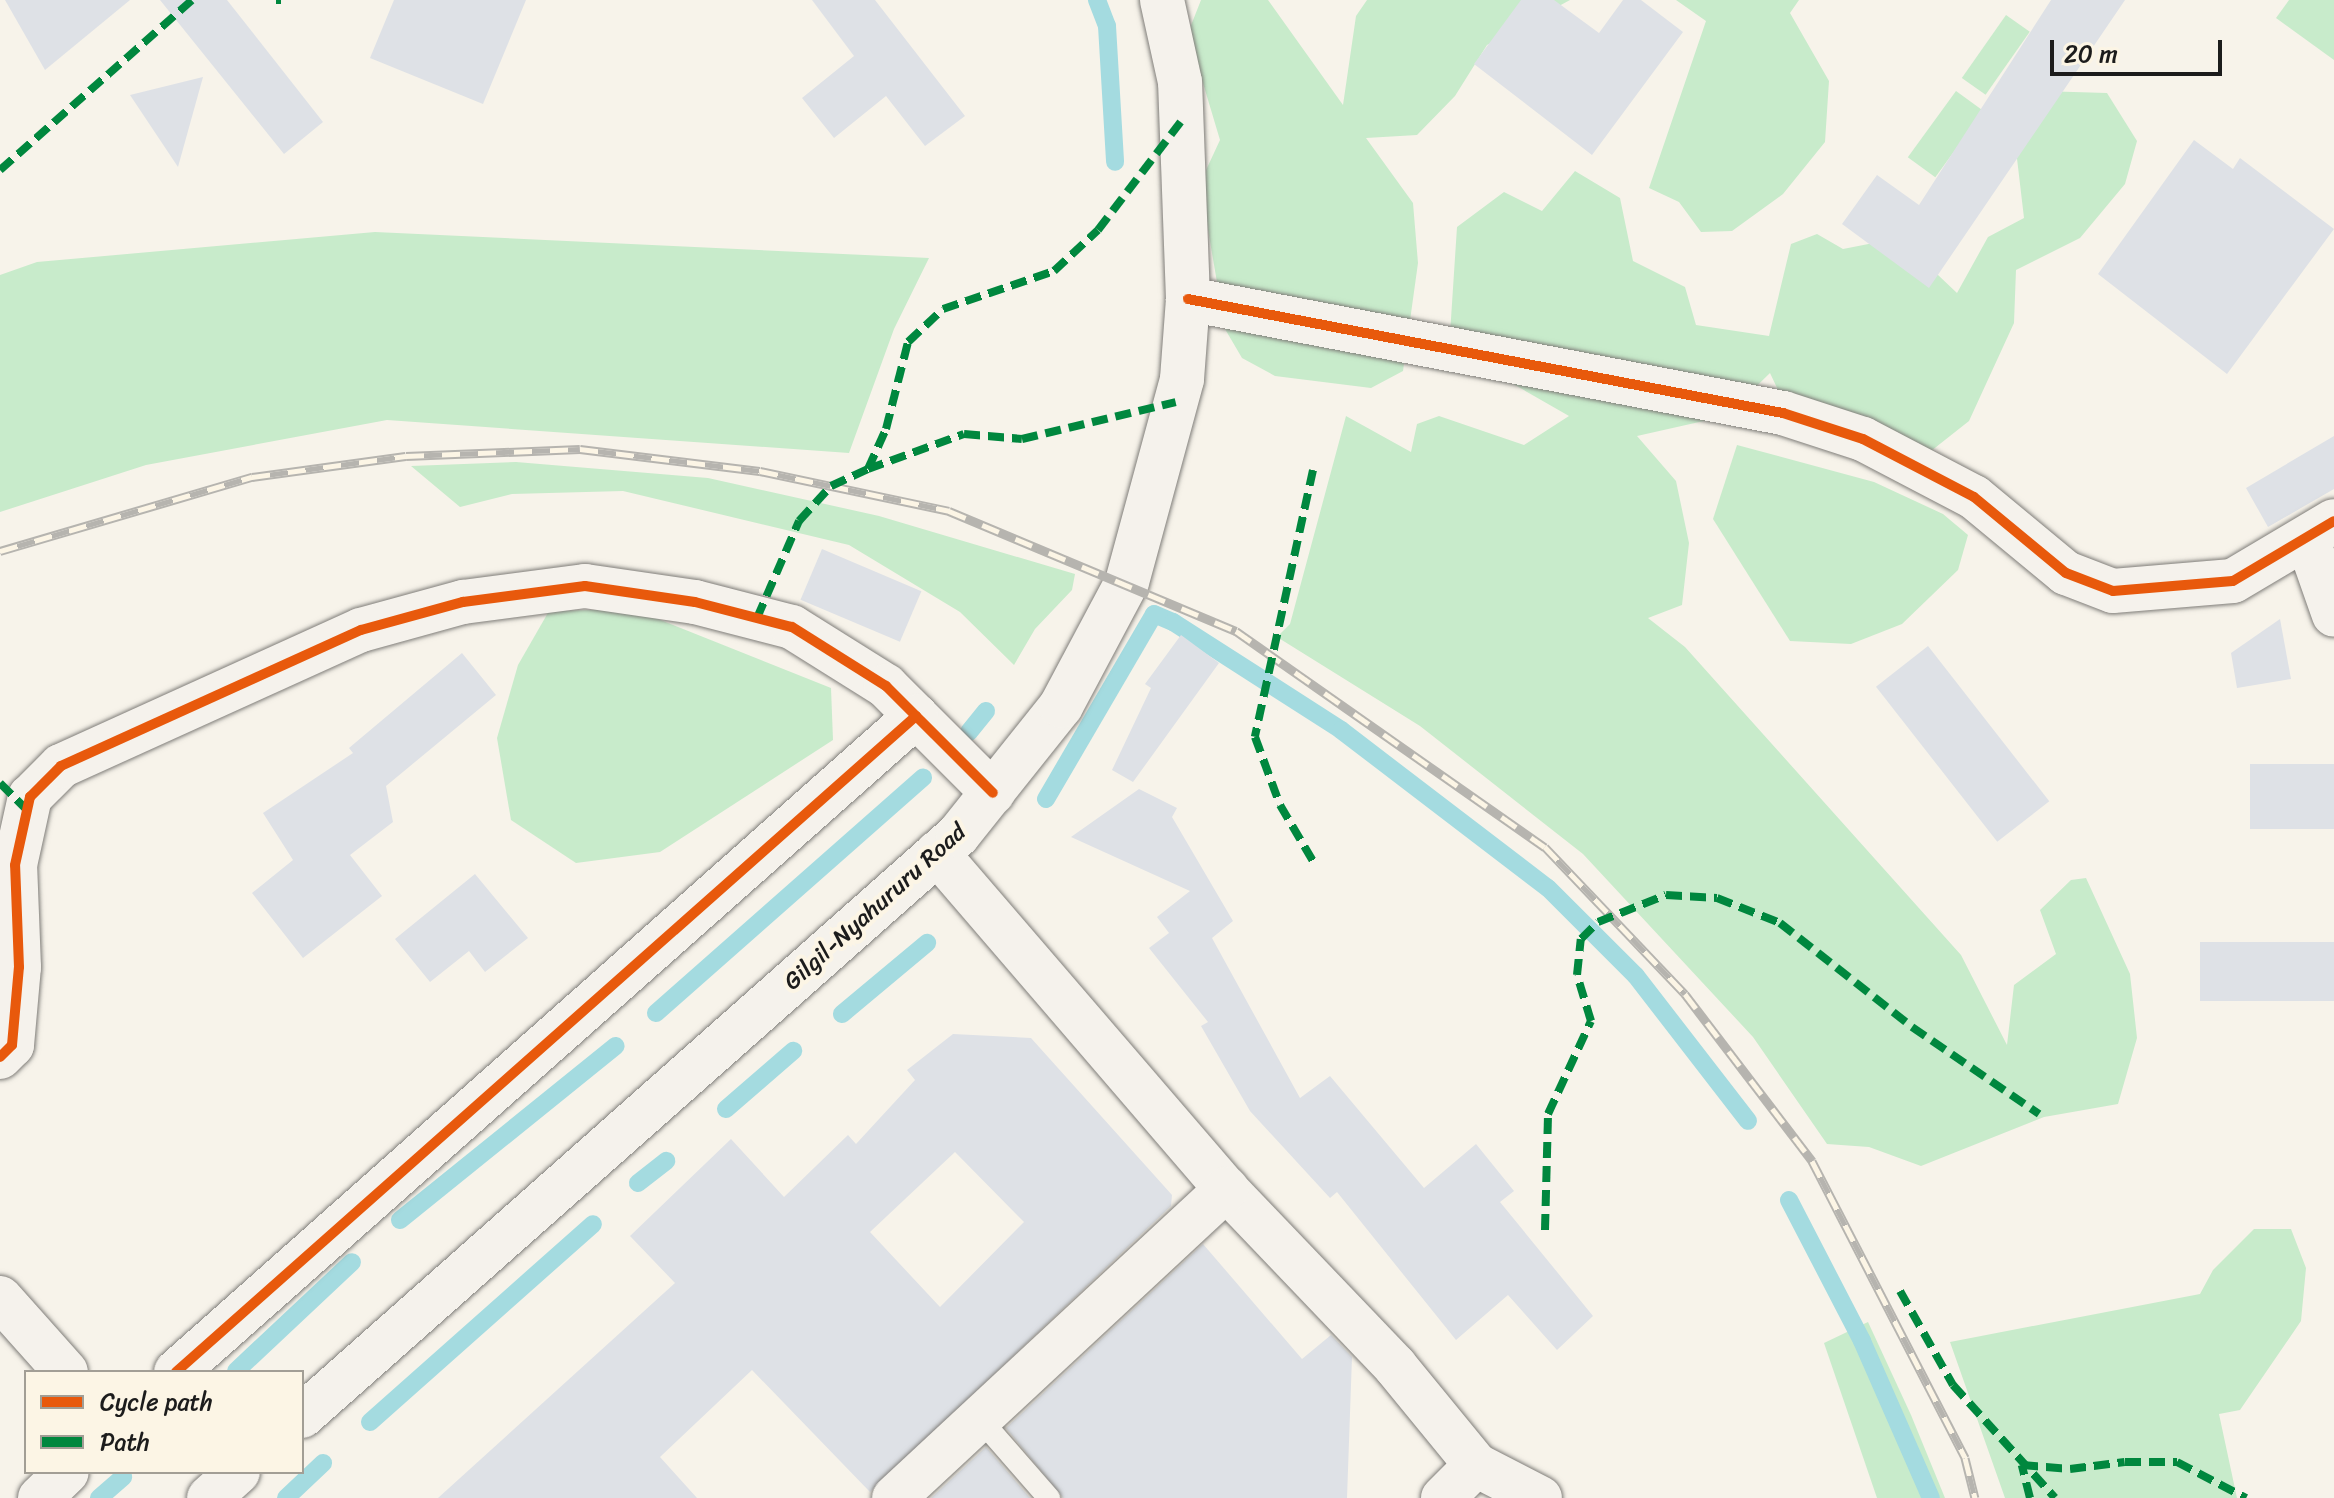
<!DOCTYPE html>
<style>
body{margin:0}
#map{position:relative;width:2334px;height:1498px;overflow:hidden;background:#f7f3ea;font-family:Sriracha,sans-serif}
div>[style]{position:absolute}
[style*='--x']{left:calc(var(--x)*1px);top:calc(var(--y)*1px);width:calc(var(--w)*1px);rotate:calc(var(--a)*1deg)}
.green>*{inset:0;background:#c8ebcb;transform-origin:0 0}
.stream>*{height:18px;margin:-9px;padding:0 9px;transform-origin:9px;border-radius:9px;background:#a4dbe0}
.building>*{inset:0;background:#dee1e6;transform-origin:0 0}
.roads{filter:drop-shadow(0 0 2px #7f7d79) drop-shadow(0 0 2px #7f7d79)}
.service>*{height:22px;margin:-11px;padding:0 11px;transform-origin:11px;border-radius:11px;background:#f5f2ec}
.minor>*{height:44px;margin:-22px;padding:0 22px;transform-origin:22px;border-radius:22px;background:#f5f2ec}
.secondary>*{height:44px;margin:-22px;padding:0 22px;transform-origin:22px;border-radius:22px;background:#f5f2ec}
.rail>*{height:9px;margin-top:-4.5px;transform-origin:0;background:repeating-linear-gradient(90deg,#fcf5e5 0 18px,#b6b4af 0 36px);box-sizing:border-box;border-block:2px solid #b6b4af}
.quiet>*{height:8px;margin-top:-4px;transform-origin:0;background:repeating-linear-gradient(90deg,#00873e 0 16px,transparent 0 24px)}
.cycleway>*{height:10px;margin:-5px;padding:0 5px;transform-origin:5px;border-radius:5px;background:#e8590c}
span{translate:-50% -50%;white-space:nowrap;text-align:center;line-height:1.15;-webkit-text-stroke:8px #fcf5e5;paint-order:stroke}
.street-label{font-size:24px;color:#1c1c1c}
.legend{position:absolute;left:24px;top:1370px;width:280px;height:104px;box-sizing:border-box;background:#fcf5e5;border:2px solid #a29e95;margin:0;padding:10px 14px;list-style:none;font-size:24px;color:#1c1c1c}
.legend li{display:flex;align-items:center;gap:16px;height:40px}
.legend b{width:40px;border:2px solid #a29e95}
.scale{position:absolute;left:2050px;top:40px;width:172px;height:36px;box-sizing:border-box;border:4px solid #1c1c1c;border-top:0;padding-left:10px;font-size:24px;line-height:28px;white-space:nowrap;color:#1c1c1c;-webkit-text-stroke:6px #fcf5e5;paint-order:stroke}
</style>
<div id="map">
<div class="green">
<div style="clip-path:polygon(1201px 0,1268px 0,1343px 105px,1356px 16px,1367px 0,1570px 0,1487px 45px,1455px 96px,1417px 135px,1366px 138px,1413px 203px,1418px 263px,1403px 371px,1371px 388px,1275px 376px,1242px 358px,1225px 329px,1200px 183px,1220px 140px,1188px 33px)"></div>
<div style="clip-path:polygon(1676px 0,1799px 0,1790px 13px,1829px 81px,1825px 142px,1783px 194px,1732px 231px,1701px 232px,1679px 202px,1649px 188px,1706px 21px)"></div>
<div style="clip-path:polygon(2289px 0,2334px 0,2334px 60px,2276px 18px)"></div>
<div style="left:2006px;top:15px;width:29px;height:77px;rotate:35deg"></div>
<div style="left:1956px;top:91px;width:34px;height:82px;rotate:36deg"></div>
<div style="clip-path:polygon(2040px 91px,2107px 93px,2137px 141px,2125px 184px,2080px 238px,2016px 270px,2014px 323px,1969px 421px,1931px 451px,1800px 437px,1770px 373px,1726px 416px,1637px 436px,1676px 481px,1689px 543px,1682px 605px,1648px 618px,1685px 647px,1961px 955px,2007px 1045px,2014px 985px,2056px 954px,2040px 910px,2071px 880px,2086px 878px,2130px 974px,2137px 1038px,2118px 1104px,2044px 1117px,1921px 1166px,1869px 1147px,1827px 1144px,1753px 1037px,1583px 854px,1420px 726px,1277px 637px,1290px 624px,1346px 416px,1411px 452px,1417px 424px,1439px 416px,1524px 445px,1569px 416px,1508px 381px,1450px 334px,1457px 227px,1504px 192px,1542px 211px,1575px 171px,1620px 198px,1633px 261px,1685px 287px,1696px 325px,1769px 336px,1791px 244px,1817px 234px,1843px 249px,1899px 238px,1957px 293px,1988px 237px,2024px 218px,2014px 133px)"></div>
<div style="clip-path:polygon(375px 232px,929px 258px,894px 329px,849px 453px,387px 420px,146px 465px,0 512px,0 275px,37px 262px)"></div>
<div style="clip-path:polygon(1737px 445px,1874px 482px,1943px 514px,1968px 535px,1958px 570px,1902px 624px,1851px 644px,1790px 641px,1713px 519px)"></div>
<div style="clip-path:polygon(516px 462px,708px 478px,879px 516px,1075px 574px,1072px 590px,1035px 629px,1014px 665px,960px 612px,849px 545px,623px 491px,512px 494px,460px 507px,411px 466px)"></div>
<div style="clip-path:polygon(633px 609px,831px 688px,833px 740px,660px 852px,576px 863px,511px 820px,497px 738px,518px 665px,549px 611px)"></div>
<div style="clip-path:polygon(2254px 1229px,2291px 1229px,2306px 1268px,2301px 1321px,2240px 1410px,2219px 1414px,2237px 1498px,2005px 1498px,1950px 1342px,2200px 1294px,2213px 1270px)"></div>
<div style="clip-path:polygon(1868px 1322px,1911px 1415px,1945px 1498px,1877px 1498px,1824px 1343px)"></div>
</div>
<div class="stream">
<div style="--x:1097;--y:0;--w:28;--a:69"></div>
<div style="--x:1107;--y:26;--w:136;--a:86.6"></div>
<div style="--x:969;--y:732;--w:27;--a:-51"></div>
<div style="--x:1046;--y:799;--w:214;--a:-59.7"></div>
<div style="--x:1154;--y:614;--w:21;--a:23"></div>
<div style="--x:1173;--y:622;--w:200;--a:32.7"></div>
<div style="--x:1341;--y:730;--w:260;--a:37.4"></div>
<div style="--x:1548;--y:888;--w:124;--a:45"></div>
<div style="--x:1636;--y:976;--w:183;--a:52.3"></div>
<div style="--x:656;--y:1013;--w:356;--a:-41.4"></div>
<div style="--x:842;--y:1014;--w:111;--a:-39.9"></div>
<div style="--x:726;--y:1109;--w:89;--a:-40.9"></div>
<div style="--x:638;--y:1183;--w:36;--a:-38"></div>
<div style="--x:1789;--y:1200;--w:159;--a:62.6"></div>
<div style="--x:1862;--y:1341;--w:171;--a:66.3"></div>
<div style="--x:400;--y:1220;--w:277;--a:-38.9"></div>
<div style="--x:236;--y:1371;--w:159;--a:-43.2"></div>
<div style="--x:370;--y:1422;--w:298;--a:-41.6"></div>
<div style="--x:99;--y:1498;--w:32;--a:-41"></div>
<div style="--x:286;--y:1498;--w:51;--a:-43.4"></div>
</div>
<div class="building">
<div style="clip-path:polygon(5px 0,130px 0,45px 70px)"></div>
<div style="clip-path:polygon(160px 0,227px 0,323px 122px,284px 154px)"></div>
<div style="clip-path:polygon(394px 0,526px 0,483px 104px,370px 58px)"></div>
<div style="clip-path:polygon(812px 0,875px 0,965px 116px,925px 146px,886px 96px,834px 138px,802px 98px,854px 56px)"></div>
<div style="clip-path:polygon(1521px 0,1554px 0,1599px 33px,1623px 0,1641px 0,1683px 32px,1592px 155px,1474px 64px)"></div>
<div style="clip-path:polygon(2051px 0,2125px 0,1929px 288px,1842px 224px,1877px 175px,1919px 205px)"></div>
<div style="clip-path:polygon(203px 77px,178px 167px,130px 95px)"></div>
<div style="clip-path:polygon(2194px 140px,2233px 169px,2240px 158px,2334px 229px,2227px 374px,2098px 274px)"></div>
<div style="clip-path:polygon(2334px 436px,2334px 489px,2268px 527px,2246px 488px)"></div>
<div style="left:822px;top:549px;width:108px;height:55px;rotate:23deg"></div>
<div style="clip-path:polygon(2280px 619px,2291px 679px,2237px 688px,2231px 653px)"></div>
<div style="clip-path:polygon(1181px 635px,1219px 663px,1133px 782px,1112px 770px,1151px 688px,1145px 684px)"></div>
<div style="left:1928px;top:646px;width:197px;height:66px;rotate:52deg"></div>
<div style="clip-path:polygon(462px 653px,496px 695px,386px 786px,393px 822px,350px 855px,382px 896px,303px 958px,252px 893px,293px 860px,263px 813px,353px 753px,349px 748px)"></div>
<div style="left:2334px;top:764px;width:65px;height:84px;rotate:90deg"></div>
<div style="clip-path:polygon(1139px 789px,1177px 808px,1172px 817px,1233px 921px,1212px 938px,1300px 1098px,1330px 1076px,1424px 1188px,1476px 1144px,1514px 1191px,1500px 1202px,1593px 1316px,1557px 1350px,1508px 1295px,1456px 1340px,1337px 1192px,1330px 1198px,1250px 1111px,1201px 1026px,1208px 1022px,1149px 948px,1169px 933px,1157px 917px,1190px 891px,1071px 837px)"></div>
<div style="clip-path:polygon(475px 874px,528px 938px,485px 972px,469px 951px,430px 982px,395px 939px)"></div>
<div style="left:2334px;top:942px;width:59px;height:134px;rotate:90deg"></div>
<div style="clip-path:polygon(evenodd,953px 1034px,1031px 1038px,1172px 1195px,1171px 1206px,870px 1492px,752px 1370px,660px 1457px,697px 1498px,438px 1498px,675px 1283px,630px 1236px,731px 1139px,784px 1197px,848px 1135px,856px 1144px,915px 1080px,907px 1070px,953px 1034px,955px 1152px,1024px 1222px,940px 1307px,870px 1232px,955px 1152px)"></div>
<div style="clip-path:polygon(1203px 1244px,1302px 1359px,1331px 1335px,1352px 1357px,1347px 1498px,1063px 1498px,1006px 1428px)"></div>
<div style="clip-path:polygon(986px 1447px,1030px 1498px,931px 1498px)"></div>
</div>
<div class="roads">
<div class="service">
<div style="--x:980;--y:1419;--w:105;--a:48.9"></div>
</div>
<div class="minor">
<div style="--x:1188;--y:299;--w:606;--a:10.85"></div>
<div style="--x:1783;--y:413;--w:84;--a:18"></div>
<div style="--x:1863;--y:439;--w:125;--a:27.6"></div>
<div style="--x:1974;--y:497;--w:119;--a:39.6"></div>
<div style="--x:2066;--y:573;--w:50;--a:21"></div>
<div style="--x:2113;--y:591;--w:120;--a:-4.8"></div>
<div style="--x:2233;--y:581;--w:117;--a:-30.7"></div>
<div style="--x:2308;--y:541;--w:78;--a:70.6"></div>
<div style="--x:937;--y:853;--w:443;--a:49.3"></div>
<div style="--x:1226;--y:1189;--w:245;--a:46.3"></div>
<div style="--x:1395;--y:1366;--w:128;--a:50.7"></div>
<div style="--x:1476;--y:1465;--w:72;--a:27.3"></div>
<div style="--x:0;--y:1057;--w:17;--a:-45"></div>
<div style="--x:12;--y:1045;--w:78;--a:-84.9"></div>
<div style="--x:19;--y:967;--w:102;--a:-92.2"></div>
<div style="--x:15;--y:865;--w:70;--a:-77.6"></div>
<div style="--x:30;--y:797;--w:44;--a:-45"></div>
<div style="--x:61;--y:766;--w:329;--a:-24.4"></div>
<div style="--x:361;--y:630;--w:106;--a:-15.4"></div>
<div style="--x:463;--y:602;--w:123;--a:-7.5"></div>
<div style="--x:585;--y:586;--w:111;--a:8.3"></div>
<div style="--x:695;--y:602;--w:100;--a:14.5"></div>
<div style="--x:792;--y:627;--w:111;--a:32.1"></div>
<div style="--x:886;--y:686;--w:151;--a:45"></div>
<div style="--x:0;--y:1298;--w:99;--a:48.3"></div>
<div style="--x:176;--y:1372;--w:989;--a:-41.56"></div>
<div style="--x:40;--y:1498;--w:37;--a:-44"></div>
<div style="--x:894;--y:1498;--w:454;--a:-42.9"></div>
<div style="--x:1443;--y:1498;--w:47;--a:-45"></div>
</div>
<div class="secondary">
<div style="--x:302;--y:1416;--w:876;--a:-41.53"></div>
<div style="--x:958;--y:835;--w:165;--a:-51.4"></div>
<div style="--x:1061;--y:706;--w:140;--a:-62"></div>
<div style="--x:1127;--y:582;--w:210;--a:-74.8"></div>
<div style="--x:1182;--y:379;--w:80;--a:-85.7"></div>
<div style="--x:1188;--y:299;--w:217;--a:-92.1"></div>
<div style="--x:1180;--y:82;--w:84;--a:-102.4"></div>
<div style="--x:209;--y:1498;--w:39;--a:-42"></div>
</div>
</div>
<div class="rail">
<div style="--x:0;--y:551;--w:263;--a:-16.4"></div>
<div style="--x:252;--y:477;--w:155;--a:-7.8"></div>
<div style="--x:406;--y:456;--w:174;--a:-2.3"></div>
<div style="--x:580;--y:449;--w:181;--a:7"></div>
<div style="--x:760;--y:471;--w:193;--a:11.9"></div>
<div style="--x:949;--y:511;--w:311;--a:22.7"></div>
<div style="--x:1236;--y:631;--w:377;--a:35"></div>
<div style="--x:1545;--y:847;--w:203;--a:46.4"></div>
<div style="--x:1685;--y:994;--w:210;--a:52.7"></div>
<div style="--x:1812;--y:1161;--w:334;--a:62.7"></div>
<div style="--x:1965;--y:1458;--w:41;--a:76"></div>
</div>
<div class="quiet">
<div style="--x:276;--y:0;--w:5;--a:0"></div>
<div style="--x:0;--y:170;--w:256;--a:-41.5"></div>
<div style="--x:868;--y:469;--w:102;--a:-20"></div>
<div style="--x:964;--y:434;--w:58;--a:4.9"></div>
<div style="--x:1022;--y:439;--w:158;--a:-13.5"></div>
<div style="--x:1313;--y:470;--w:273;--a:102.3"></div>
<div style="--x:1255;--y:737;--w:72;--a:69.8"></div>
<div style="--x:1280;--y:805;--w:71;--a:59.5"></div>
<div style="--x:757;--y:618;--w:106;--a:-66.6"></div>
<div style="--x:799;--y:521;--w:47;--a:-47.6"></div>
<div style="--x:831;--y:486;--w:41;--a:-24.7"></div>
<div style="--x:868;--y:469;--w:44;--a:-65.8"></div>
<div style="--x:886;--y:429;--w:90;--a:-75.8"></div>
<div style="--x:908;--y:342;--w:48;--a:-43.3"></div>
<div style="--x:943;--y:309;--w:117;--a:-18.9"></div>
<div style="--x:1054;--y:271;--w:60;--a:-43"></div>
<div style="--x:1098;--y:230;--w:138;--a:-52.6"></div>
<div style="--x:0;--y:783;--w:38;--a:45"></div>
<div style="--x:1545;--y:1230;--w:116;--a:-88.5"></div>
<div style="--x:1548;--y:1114;--w:102;--a:-65.2"></div>
<div style="--x:1591;--y:1021;--w:48;--a:-106.9"></div>
<div style="--x:1577;--y:975;--w:36;--a:-84"></div>
<div style="--x:1581;--y:939;--w:24;--a:-45"></div>
<div style="--x:1598;--y:922;--w:73;--a:-21.7"></div>
<div style="--x:1666;--y:895;--w:51;--a:3.4"></div>
<div style="--x:1717;--y:898;--w:68;--a:21.6"></div>
<div style="--x:1780;--y:923;--w:168;--a:38.2"></div>
<div style="--x:1912;--y:1027;--w:154;--a:34.4"></div>
<div style="--x:1900;--y:1291;--w:108;--a:60.6"></div>
<div style="--x:1953;--y:1385;--w:152;--a:47.9"></div>
<div style="--x:2030;--y:1498;--w:34;--a:-104"></div>
<div style="--x:2022;--y:1465;--w:48;--a:4.8"></div>
<div style="--x:2070;--y:1469;--w:55;--a:-7.3"></div>
<div style="--x:2125;--y:1462;--w:52;--a:0"></div>
<div style="--x:2177;--y:1462;--w:78;--a:27.6"></div>
</div>
<div class="cycleway">
<div style="--x:1188;--y:299;--w:606;--a:10.85"></div>
<div style="--x:1783;--y:413;--w:84;--a:18"></div>
<div style="--x:1863;--y:439;--w:125;--a:27.6"></div>
<div style="--x:1974;--y:497;--w:119;--a:39.6"></div>
<div style="--x:2066;--y:573;--w:50;--a:21"></div>
<div style="--x:2113;--y:591;--w:120;--a:-4.8"></div>
<div style="--x:2233;--y:581;--w:117;--a:-30.7"></div>
<div style="--x:0;--y:1057;--w:17;--a:-45"></div>
<div style="--x:12;--y:1045;--w:78;--a:-84.9"></div>
<div style="--x:19;--y:967;--w:102;--a:-92.2"></div>
<div style="--x:15;--y:865;--w:70;--a:-77.6"></div>
<div style="--x:30;--y:797;--w:44;--a:-45"></div>
<div style="--x:61;--y:766;--w:329;--a:-24.4"></div>
<div style="--x:361;--y:630;--w:106;--a:-15.4"></div>
<div style="--x:463;--y:602;--w:123;--a:-7.5"></div>
<div style="--x:585;--y:586;--w:111;--a:8.3"></div>
<div style="--x:695;--y:602;--w:100;--a:14.5"></div>
<div style="--x:792;--y:627;--w:111;--a:32.1"></div>
<div style="--x:886;--y:686;--w:151;--a:45"></div>
<div style="--x:176;--y:1372;--w:989;--a:-41.56"></div>
</div>
<div class="street-label">
<span style="left:875px;top:907px;rotate:-42deg">Gilgil-Nyahururu Road</span>
</div>
<ul class="legend">
<li><b style="height:10px;background:#e8590c"></b>Cycle path</li>
<li><b style="height:10px;background:#00873e"></b>Path</li>
</ul>
<div class="scale">20 m</div>
</div>
